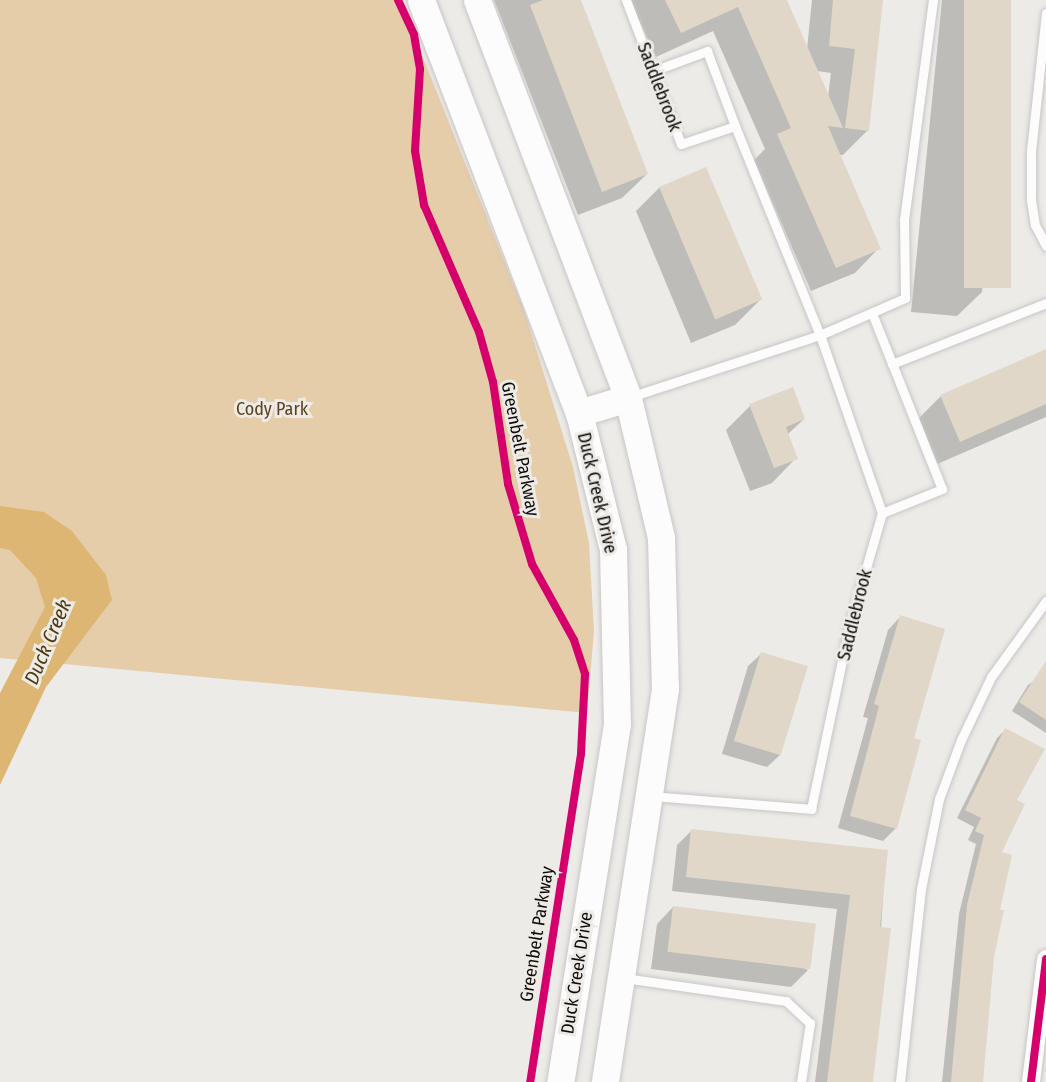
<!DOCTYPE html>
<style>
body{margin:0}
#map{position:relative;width:1046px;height:1082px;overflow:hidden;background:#edebe8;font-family:"Fira Sans Condensed",sans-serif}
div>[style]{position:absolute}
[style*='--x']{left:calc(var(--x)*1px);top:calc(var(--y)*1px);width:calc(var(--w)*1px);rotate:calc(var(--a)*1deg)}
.green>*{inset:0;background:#e5cdaa}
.water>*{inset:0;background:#ddb674}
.shadow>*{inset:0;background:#0003}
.building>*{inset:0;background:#e0d7c8;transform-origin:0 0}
.roads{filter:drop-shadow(0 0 2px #c8c6c4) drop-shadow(0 0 2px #c8c6c4)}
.lane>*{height:9px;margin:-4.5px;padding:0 4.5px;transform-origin:4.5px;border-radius:4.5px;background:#fcfcfc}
.street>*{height:18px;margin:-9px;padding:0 9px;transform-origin:9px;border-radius:9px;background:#fcfcfc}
.secondary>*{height:27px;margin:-13.5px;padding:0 13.5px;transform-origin:13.5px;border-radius:13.5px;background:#fcfcfc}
.cycleway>*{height:8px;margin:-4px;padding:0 4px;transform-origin:4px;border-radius:4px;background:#d6006c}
span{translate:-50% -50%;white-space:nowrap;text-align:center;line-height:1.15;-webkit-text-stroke:6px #eeebe7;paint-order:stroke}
.street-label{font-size:18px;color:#0c0b0a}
.park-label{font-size:18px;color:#5a421d}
.water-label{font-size:20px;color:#4d3710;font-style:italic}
</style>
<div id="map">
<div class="green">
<div style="clip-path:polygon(0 0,400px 0,524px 310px,573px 467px,589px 543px,594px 631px,587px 713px,0 658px)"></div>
</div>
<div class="water">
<div style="clip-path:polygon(0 506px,44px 512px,72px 531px,106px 575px,112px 600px,46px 687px,0 785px,0 693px,45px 607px,36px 578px,10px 550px,0 548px)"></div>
</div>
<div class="shadow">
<div style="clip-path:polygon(494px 0,579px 0,647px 174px,622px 198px,578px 215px)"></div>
<div style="clip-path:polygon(evenodd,630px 0,786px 0,807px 49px,812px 0,881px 0,867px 131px,843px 155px,839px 155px,879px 248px,855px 273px,811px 291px,754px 160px,765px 149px,713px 31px,656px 57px,630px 0,817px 71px,831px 73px,828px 97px,817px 71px)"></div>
<div style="clip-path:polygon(942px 0,1011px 0,982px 292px,957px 316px,911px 312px)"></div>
<div style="clip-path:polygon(660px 187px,760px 300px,735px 325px,691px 343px,636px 211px)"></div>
<div style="clip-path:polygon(1046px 351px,1046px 417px,935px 465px,916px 421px,940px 397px)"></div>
<div style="clip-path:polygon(750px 406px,804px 419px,787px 435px,796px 458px,772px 483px,750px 491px,726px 430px)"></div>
<div style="clip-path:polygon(900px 617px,913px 739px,896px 828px,883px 841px,838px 828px,868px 718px,863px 717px,888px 630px)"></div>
<div style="clip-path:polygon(761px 654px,780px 755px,767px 767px,722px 754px,748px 666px)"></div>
<div style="clip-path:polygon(1046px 673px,1046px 733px,1012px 711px,1028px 685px)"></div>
<div style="clip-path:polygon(1005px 730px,1015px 801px,1000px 853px,998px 911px,980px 1082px,942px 1082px,959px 914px,976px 844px,968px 840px,974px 827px,957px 818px,997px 738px)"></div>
<div style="clip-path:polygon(691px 831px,886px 852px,871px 1082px,815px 1082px,837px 909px,672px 891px,677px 845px)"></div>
<div style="clip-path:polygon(673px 907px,808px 970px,791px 987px,651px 969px,657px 924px)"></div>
</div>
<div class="building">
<div style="clip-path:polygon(543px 0,581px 0,648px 174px,602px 192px,530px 5px)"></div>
<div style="clip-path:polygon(665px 0,787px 0,843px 128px,828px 126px,881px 249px,836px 268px,777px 134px,791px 128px,738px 7px,681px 33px)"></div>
<div style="clip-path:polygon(833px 0,883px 0,869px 131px,845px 128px,855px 49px,829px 46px)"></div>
<div style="left:964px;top:0;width:47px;height:288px"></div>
<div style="left:706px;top:167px;width:144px;height:51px;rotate:67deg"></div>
<div style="clip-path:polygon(1046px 349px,1046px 404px,960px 442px,940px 395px)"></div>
<div style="clip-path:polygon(793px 387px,805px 419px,786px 427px,798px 459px,774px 468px,749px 404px)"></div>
<div style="clip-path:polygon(900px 615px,945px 629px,914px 738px,921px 740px,897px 829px,850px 816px,879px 706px,874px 704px)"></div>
<div style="left:761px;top:652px;width:49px;height:93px;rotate:17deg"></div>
<div style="clip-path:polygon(1046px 661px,1046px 720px,1019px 702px)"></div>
<div style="clip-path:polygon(1005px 728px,1045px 749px,1017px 800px,1025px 804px,1002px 852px,1012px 855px,1000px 910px,1004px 910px,994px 957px,983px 1082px,951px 1082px,967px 905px,984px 835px,975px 831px,981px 818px,965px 810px)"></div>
<div style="clip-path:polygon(691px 829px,888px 850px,880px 927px,891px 928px,873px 1082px,827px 1082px,850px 895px,686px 877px)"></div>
<div style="left:673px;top:906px;width:144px;height:46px;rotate:7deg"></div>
</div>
<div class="roads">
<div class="lane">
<div style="--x:626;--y:0;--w:154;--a:69.1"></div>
<div style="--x:681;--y:144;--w:57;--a:-18.4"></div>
<div style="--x:735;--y:126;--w:226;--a:67.9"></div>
<div style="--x:820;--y:335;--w:188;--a:70.8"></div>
<div style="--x:1046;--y:13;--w:140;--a:96.2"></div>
<div style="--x:1031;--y:152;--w:48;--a:90"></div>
<div style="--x:1031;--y:200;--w:25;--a:81"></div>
<div style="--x:1035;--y:225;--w:24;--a:62"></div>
<div style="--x:653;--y:71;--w:58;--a:-20.3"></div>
<div style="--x:707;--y:51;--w:80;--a:69.5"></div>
<div style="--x:892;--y:364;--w:166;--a:-21.6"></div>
<div style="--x:630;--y:397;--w:200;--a:-18.1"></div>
<div style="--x:820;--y:335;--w:93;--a:-23.5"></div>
<div style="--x:905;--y:298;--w:78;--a:-90.7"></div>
<div style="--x:904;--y:220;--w:222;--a:-82.5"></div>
<div style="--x:651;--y:796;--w:161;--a:4.6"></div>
<div style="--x:811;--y:809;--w:186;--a:-78.2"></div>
<div style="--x:849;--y:627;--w:119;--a:-73.9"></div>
<div style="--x:882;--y:513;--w:65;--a:-21.8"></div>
<div style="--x:942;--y:489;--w:189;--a:-111.7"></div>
<div style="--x:624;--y:978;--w:164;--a:8.1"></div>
<div style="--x:786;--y:1001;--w:33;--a:43"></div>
<div style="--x:810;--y:1023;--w:60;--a:98.7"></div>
<div style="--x:900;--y:1082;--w:194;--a:-83.8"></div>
<div style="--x:921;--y:889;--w:92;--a:-78.7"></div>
<div style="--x:939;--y:799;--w:63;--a:-69.6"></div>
<div style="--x:961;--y:740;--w:70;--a:-64.5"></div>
<div style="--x:991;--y:677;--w:94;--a:-54.1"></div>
</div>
<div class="street">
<div style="--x:1031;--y:1082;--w:124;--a:-83"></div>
</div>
<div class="secondary">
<div style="--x:421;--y:0;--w:442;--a:69.1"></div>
<div style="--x:579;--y:413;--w:140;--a:76"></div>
<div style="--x:613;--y:549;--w:175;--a:88.7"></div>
<div style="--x:617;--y:724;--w:363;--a:99"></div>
<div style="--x:477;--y:0;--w:426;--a:69.2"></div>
<div style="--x:628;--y:398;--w:144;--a:76.7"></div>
<div style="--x:661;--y:538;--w:151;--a:88.5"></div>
<div style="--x:665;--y:689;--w:398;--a:98.7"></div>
<div style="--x:579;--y:413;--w:51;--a:-17"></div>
</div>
</div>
<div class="cycleway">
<div style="--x:398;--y:0;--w:38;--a:65"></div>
<div style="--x:414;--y:35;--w:35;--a:80"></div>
<div style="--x:420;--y:69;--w:82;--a:93.5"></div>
<div style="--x:415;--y:151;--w:55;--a:80.5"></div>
<div style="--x:424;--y:205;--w:138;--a:66.6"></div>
<div style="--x:479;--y:332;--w:52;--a:74.4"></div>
<div style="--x:493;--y:382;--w:103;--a:81.6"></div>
<div style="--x:508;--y:484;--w:84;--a:73.3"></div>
<div style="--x:532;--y:564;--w:87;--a:61.1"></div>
<div style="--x:574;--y:640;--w:36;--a:72"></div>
<div style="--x:585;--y:674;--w:80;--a:92.9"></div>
<div style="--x:581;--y:754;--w:332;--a:98.8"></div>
<div style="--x:1031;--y:1082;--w:124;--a:-83"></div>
</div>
<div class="street-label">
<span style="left:659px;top:87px;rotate:69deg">Saddlebrook</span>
<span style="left:520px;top:449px;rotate:79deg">Greenbelt Parkway</span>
<span style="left:597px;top:493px;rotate:77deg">Duck Creek Drive</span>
<span style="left:855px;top:615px;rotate:-76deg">Saddlebrook</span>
<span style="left:537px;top:934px;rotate:-81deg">Greenbelt Parkway</span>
<span style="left:577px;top:973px;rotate:-81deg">Duck Creek Drive</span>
</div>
<div class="park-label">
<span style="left:272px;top:409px">Cody Park</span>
</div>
<div class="water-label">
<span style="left:48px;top:642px;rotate:-67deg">Duck Creek</span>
</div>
</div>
